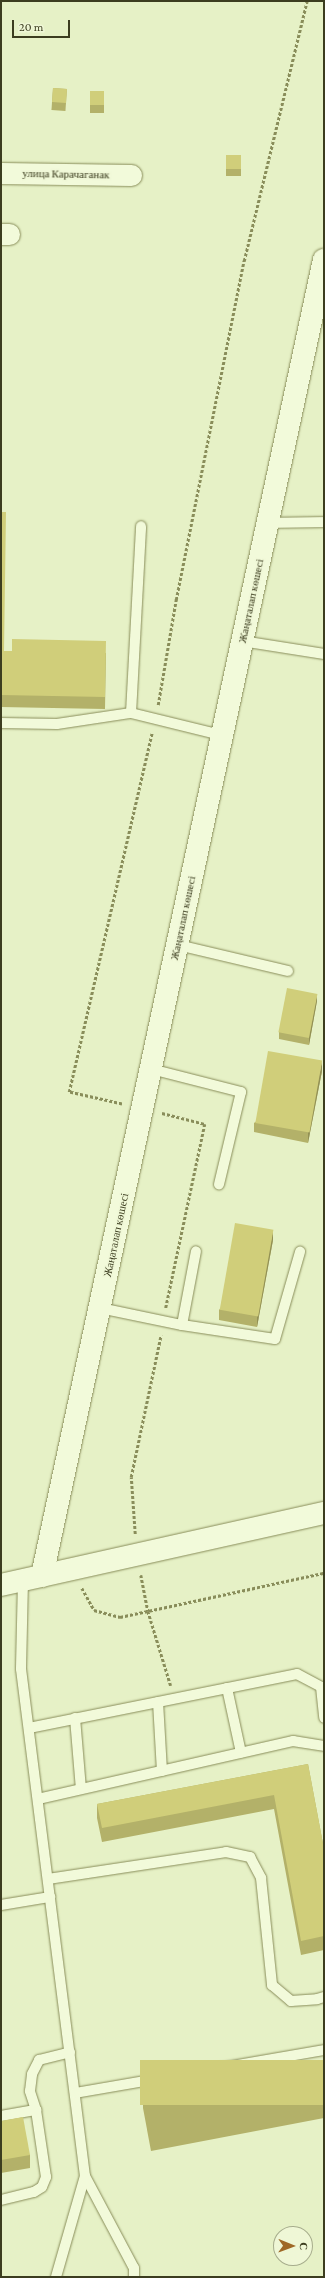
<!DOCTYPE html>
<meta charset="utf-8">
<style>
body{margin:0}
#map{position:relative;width:325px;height:2278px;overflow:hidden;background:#e6f1c6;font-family:"Crimson Pro",serif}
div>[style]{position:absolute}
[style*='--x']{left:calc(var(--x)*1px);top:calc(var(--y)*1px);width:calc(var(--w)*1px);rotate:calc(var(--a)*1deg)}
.path>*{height:2.5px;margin-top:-1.25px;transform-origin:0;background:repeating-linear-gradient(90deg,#898d5a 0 3px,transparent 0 5px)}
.roads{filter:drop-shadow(0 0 1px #898d5a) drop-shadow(0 0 1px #898d5a)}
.service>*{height:10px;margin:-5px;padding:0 5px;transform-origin:5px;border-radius:5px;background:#f2fada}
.minor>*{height:21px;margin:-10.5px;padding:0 10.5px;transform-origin:10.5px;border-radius:10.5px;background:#f2fada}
.secondary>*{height:22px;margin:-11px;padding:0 11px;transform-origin:11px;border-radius:11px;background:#f2fada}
.wall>*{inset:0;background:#b3b169;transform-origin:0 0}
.shaded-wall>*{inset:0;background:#929055}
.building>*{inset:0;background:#d0ce7a;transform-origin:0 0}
span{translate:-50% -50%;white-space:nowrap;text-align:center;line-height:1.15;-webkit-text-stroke:3px #eff7d6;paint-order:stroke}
.street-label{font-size:11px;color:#3c3d1f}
.frame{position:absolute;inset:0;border:2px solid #3c3d1f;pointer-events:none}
.north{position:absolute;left:273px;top:2226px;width:40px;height:40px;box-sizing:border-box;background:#eff7d6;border:1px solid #a7ad8d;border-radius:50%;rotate:91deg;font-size:11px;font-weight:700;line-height:16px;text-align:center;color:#3c3d1f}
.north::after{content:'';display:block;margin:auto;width:14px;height:18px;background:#9f6927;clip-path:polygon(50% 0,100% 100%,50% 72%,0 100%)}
.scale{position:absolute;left:12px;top:20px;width:58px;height:18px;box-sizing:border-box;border:2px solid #3c3d1f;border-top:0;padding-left:5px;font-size:12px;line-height:14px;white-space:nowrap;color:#3c3d1f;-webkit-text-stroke:3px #eff7d6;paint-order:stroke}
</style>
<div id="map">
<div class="path">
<div style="--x:158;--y:705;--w:107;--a:-80.3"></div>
<div style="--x:176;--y:600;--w:346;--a:-78.7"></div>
<div style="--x:244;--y:261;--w:268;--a:-76.4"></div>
<div style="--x:122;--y:1104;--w:54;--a:-167.2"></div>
<div style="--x:69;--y:1092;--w:368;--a:-77"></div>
<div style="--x:162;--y:1113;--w:44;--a:14.3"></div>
<div style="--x:205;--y:1124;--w:188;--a:102"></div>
<div style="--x:135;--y:1534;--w:57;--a:-94"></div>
<div style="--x:131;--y:1477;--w:145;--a:-78.1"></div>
<div style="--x:141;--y:1575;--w:37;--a:79"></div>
<div style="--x:148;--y:1611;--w:78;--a:73"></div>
<div style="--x:82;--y:1588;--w:25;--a:61"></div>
<div style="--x:94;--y:1610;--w:27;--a:15"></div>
<div style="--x:120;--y:1617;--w:209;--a:-12.2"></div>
</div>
<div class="roads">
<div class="service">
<div style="--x:268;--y:523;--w:56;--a:-1"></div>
<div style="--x:242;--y:641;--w:83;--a:9"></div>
<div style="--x:131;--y:713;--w:187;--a:-86.9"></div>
<div style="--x:1;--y:723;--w:56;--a:1"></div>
<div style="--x:57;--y:724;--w:75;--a:-8.5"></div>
<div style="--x:131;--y:713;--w:93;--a:13.7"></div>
<div style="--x:178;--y:945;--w:113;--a:13.3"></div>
<div style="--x:151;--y:1069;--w:93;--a:14.3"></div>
<div style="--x:241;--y:1092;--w:95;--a:103.4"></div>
<div style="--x:100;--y:1308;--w:84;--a:11.7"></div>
<div style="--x:182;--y:1325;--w:94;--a:8.6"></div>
<div style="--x:275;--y:1339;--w:91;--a:-74"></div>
<div style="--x:182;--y:1325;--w:75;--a:-79.3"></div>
<div style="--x:23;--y:1580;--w:89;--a:91.3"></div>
<div style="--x:21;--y:1669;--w:511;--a:82.81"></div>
<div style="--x:85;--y:2176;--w:104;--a:62"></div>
<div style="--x:134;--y:2268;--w:9;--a:90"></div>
<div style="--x:227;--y:1688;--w:66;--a:77.8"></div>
<div style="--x:158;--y:1702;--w:69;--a:86.7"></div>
<div style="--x:75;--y:1718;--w:71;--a:85.2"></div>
<div style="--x:29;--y:1728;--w:273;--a:-11.4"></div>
<div style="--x:297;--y:1674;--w:27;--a:28"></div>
<div style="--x:321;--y:1687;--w:31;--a:84"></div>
<div style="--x:38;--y:1799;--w:262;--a:-12.8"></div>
<div style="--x:293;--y:1741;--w:31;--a:9"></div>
<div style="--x:48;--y:1879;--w:180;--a:-8.6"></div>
<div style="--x:226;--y:1852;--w:25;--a:12"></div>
<div style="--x:250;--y:1857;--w:24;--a:62"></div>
<div style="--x:261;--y:1878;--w:108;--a:84.1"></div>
<div style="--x:272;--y:1985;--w:25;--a:40"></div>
<div style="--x:291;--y:2001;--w:26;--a:-4"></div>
<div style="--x:317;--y:1999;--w:7;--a:-16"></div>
<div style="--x:1;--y:1905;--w:50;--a:-9.3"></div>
<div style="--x:75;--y:2093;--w:253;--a:-9.8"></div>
<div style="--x:1;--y:2116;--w:36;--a:-10"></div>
<div style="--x:1;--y:2200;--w:34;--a:-14"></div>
<div style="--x:34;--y:2192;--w:9;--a:-32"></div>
<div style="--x:42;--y:2187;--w:11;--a:-68"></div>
<div style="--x:46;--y:2177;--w:68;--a:-98.5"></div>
<div style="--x:36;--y:2110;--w:20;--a:-108"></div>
<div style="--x:30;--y:2091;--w:17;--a:-83"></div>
<div style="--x:32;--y:2074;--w:16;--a:-63"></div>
<div style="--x:39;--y:2060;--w:32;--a:-14"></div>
<div style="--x:56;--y:2277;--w:105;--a:-74"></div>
</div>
<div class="minor">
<div style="--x:1;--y:173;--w:130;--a:0.9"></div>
<div style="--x:1;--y:234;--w:8;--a:0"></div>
</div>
<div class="secondary">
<div style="--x:42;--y:1576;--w:1346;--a:-77.91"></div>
<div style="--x:1;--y:1585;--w:331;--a:-12.6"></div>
</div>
</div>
<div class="wall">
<div style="left:53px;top:88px;width:14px;height:22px;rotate:4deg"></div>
<div style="left:90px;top:91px;width:14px;height:22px"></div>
<div style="left:226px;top:155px;width:15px;height:21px"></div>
<div style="clip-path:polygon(1px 512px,4px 651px,106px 653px,105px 709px,1px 707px)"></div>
<div style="clip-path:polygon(317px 1001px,309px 1045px,279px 1039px,279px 1032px)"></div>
<div style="clip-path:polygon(322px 1071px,308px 1143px,254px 1132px,254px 1123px)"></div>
<div style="clip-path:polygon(273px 1240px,257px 1327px,219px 1320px,219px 1310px)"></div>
<div style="clip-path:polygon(308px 1764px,324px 1849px,324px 1950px,301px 1955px,274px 1809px,102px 1842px,97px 1818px,97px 1804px)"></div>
<div style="clip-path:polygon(324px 2060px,324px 2118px,151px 2151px,143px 2108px,143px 2095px)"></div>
<div style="clip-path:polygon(1px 2121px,30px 2155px,30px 2168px,1px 2173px)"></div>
</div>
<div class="shaded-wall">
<div style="clip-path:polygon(317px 994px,317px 1001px,309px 1045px,309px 1038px)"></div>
<div style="clip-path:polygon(322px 1061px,322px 1071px,308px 1143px,308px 1133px)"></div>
<div style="clip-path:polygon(273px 1230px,273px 1240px,257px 1327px,257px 1317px)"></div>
</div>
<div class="building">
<div style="left:53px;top:88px;width:14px;height:14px;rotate:4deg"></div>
<div style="left:90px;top:91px;width:14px;height:14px"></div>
<div style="left:226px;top:155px;width:15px;height:14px"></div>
<div style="clip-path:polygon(1px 512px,6px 512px,4px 651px,12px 651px,12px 639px,106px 641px,105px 697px,1px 695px)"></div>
<div style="left:287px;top:988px;width:31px;height:45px;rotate:11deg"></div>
<div style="left:268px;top:1051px;width:55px;height:73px;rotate:10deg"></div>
<div style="left:235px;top:1223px;width:39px;height:88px;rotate:10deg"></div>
<div style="clip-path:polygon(308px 1764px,324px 1849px,324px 1936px,301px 1941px,274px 1795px,102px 1828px,97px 1804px)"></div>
<div style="left:324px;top:2060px;width:45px;height:184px;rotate:90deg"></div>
<div style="clip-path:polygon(23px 2117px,30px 2155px,1px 2160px,1px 2121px)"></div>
</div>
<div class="street-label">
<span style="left:66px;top:174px;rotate:1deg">улица Карачаганак</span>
<span style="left:251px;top:601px;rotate:-78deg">Жаңаталап көшесі</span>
<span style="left:183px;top:918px;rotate:-78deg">Жаңаталап көшесі</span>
<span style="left:116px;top:1235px;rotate:-78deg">Жаңаталап көшесі</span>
</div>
<div class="frame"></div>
<div class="north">С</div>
<div class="scale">20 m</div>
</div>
